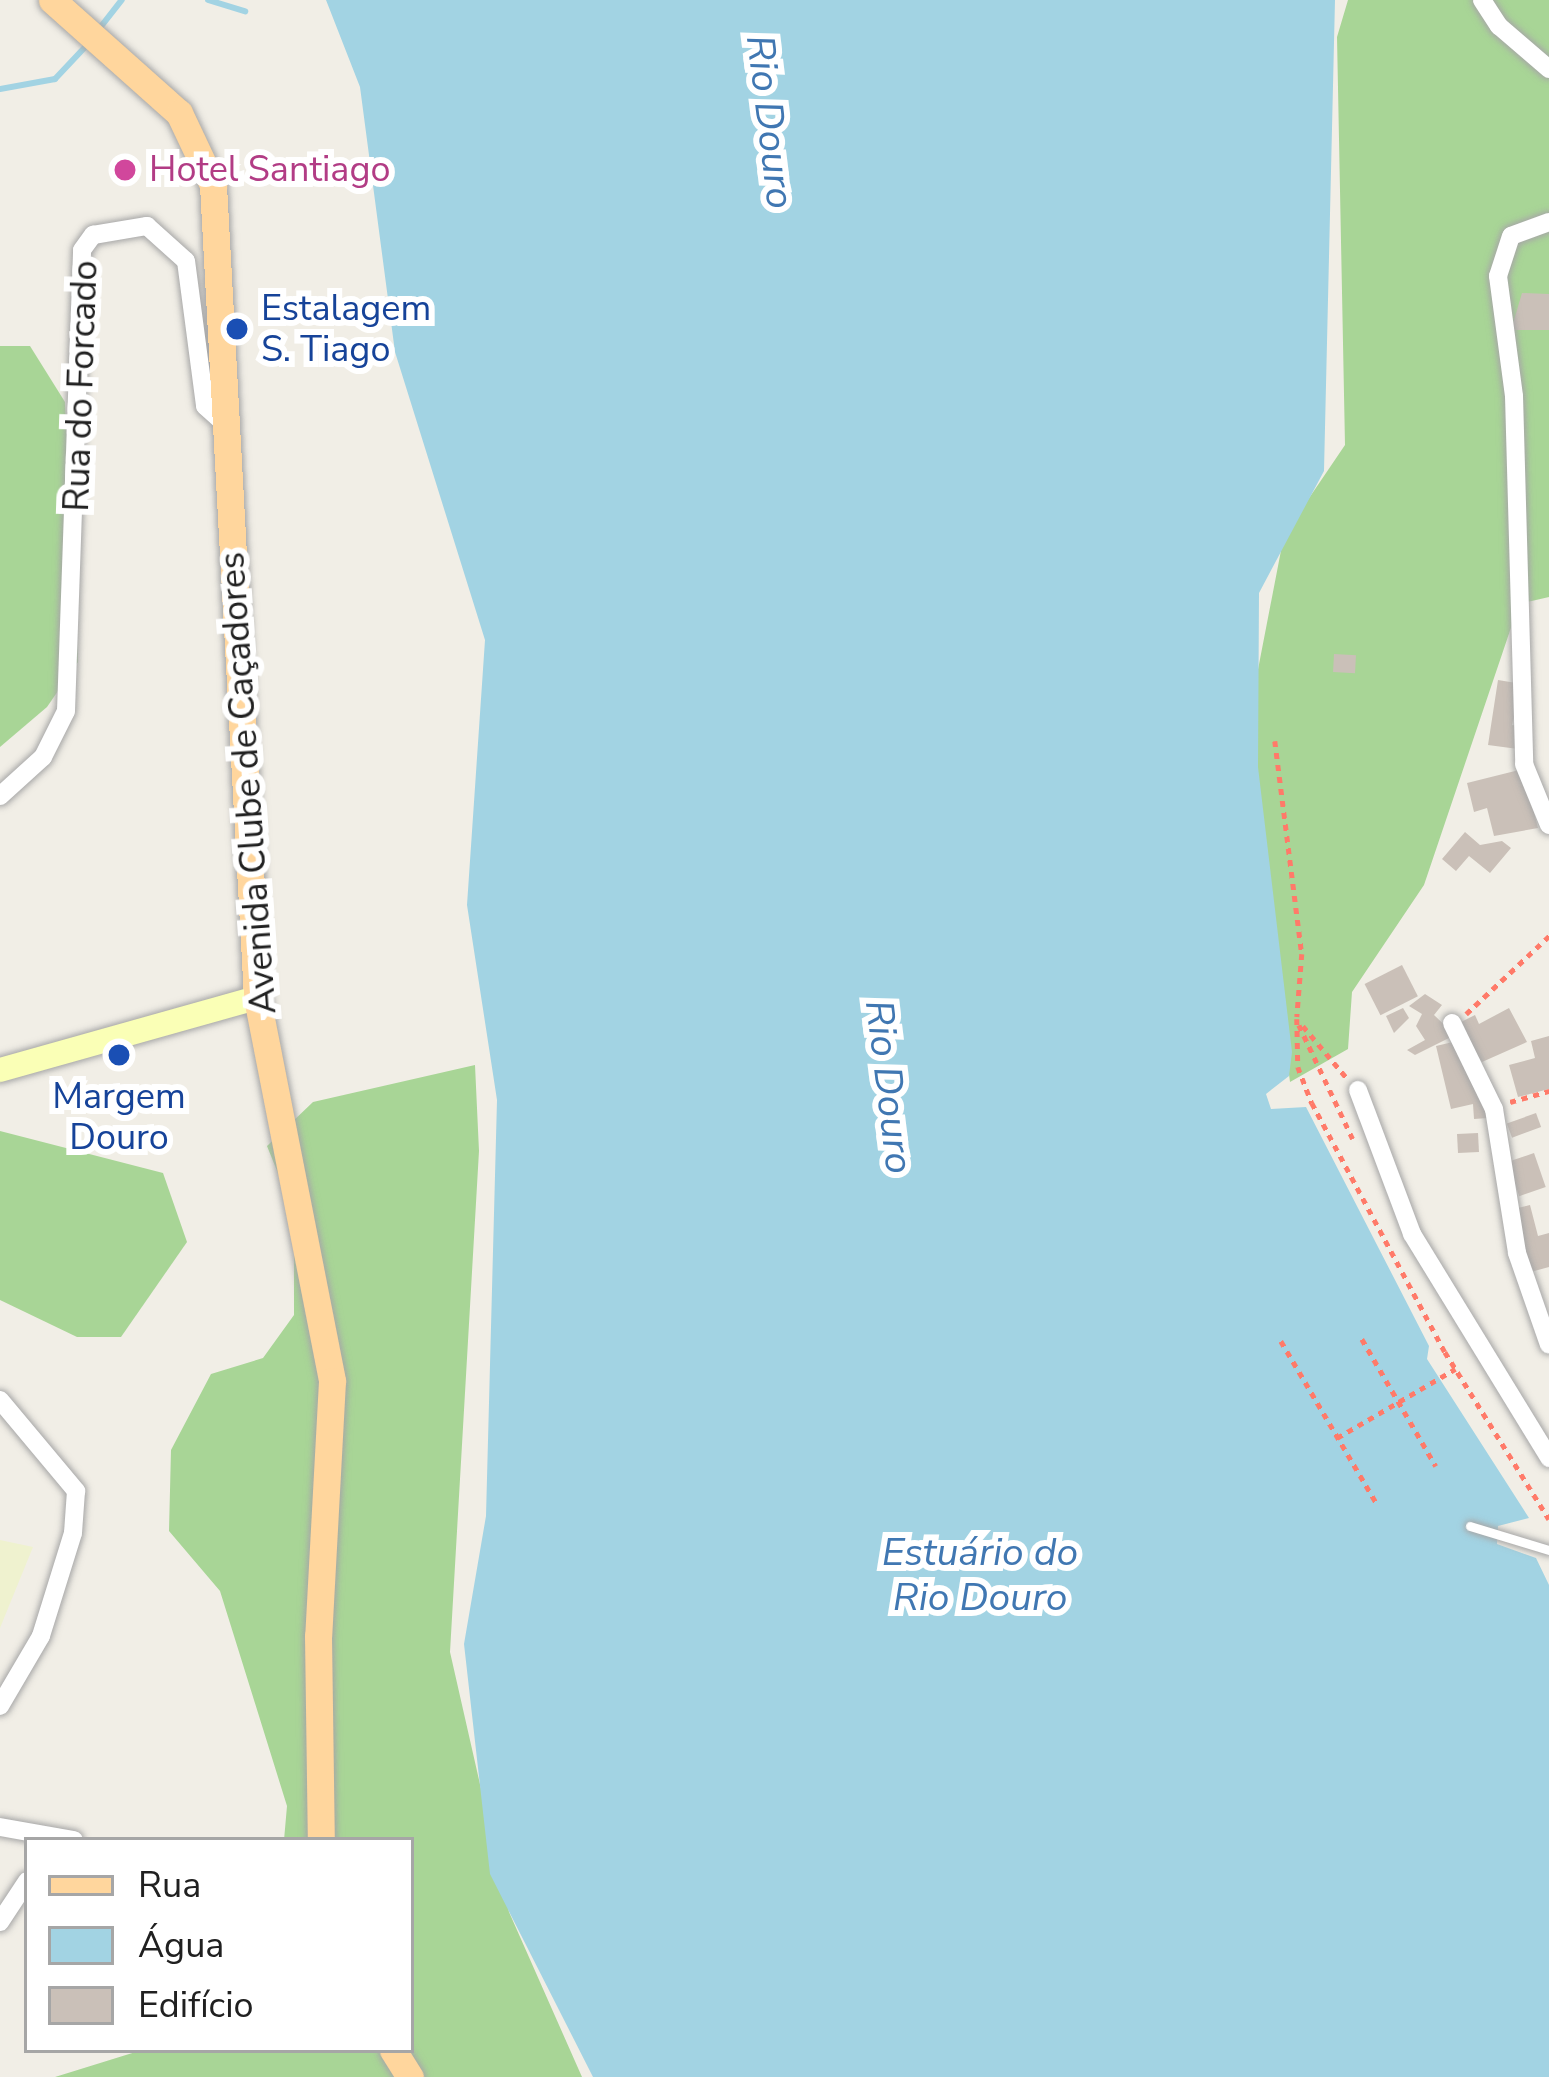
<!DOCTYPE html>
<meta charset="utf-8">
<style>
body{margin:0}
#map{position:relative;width:1549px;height:2077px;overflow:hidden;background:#f1eee6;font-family:"Nunito Sans",sans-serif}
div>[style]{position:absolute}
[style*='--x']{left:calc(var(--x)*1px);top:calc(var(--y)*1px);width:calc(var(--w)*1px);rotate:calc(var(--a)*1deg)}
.farmland>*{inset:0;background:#eff2cf}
.forest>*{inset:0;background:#a8d596}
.water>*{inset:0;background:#a2d3e3}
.stream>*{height:6px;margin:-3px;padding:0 3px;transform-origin:3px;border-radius:3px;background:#a2d3e3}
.building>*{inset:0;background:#cac0b8;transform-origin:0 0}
.path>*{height:4.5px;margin-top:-2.25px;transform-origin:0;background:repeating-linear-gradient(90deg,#ff7a69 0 6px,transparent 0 12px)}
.roads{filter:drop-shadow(0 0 3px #a7a7a7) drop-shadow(0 0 3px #a7a7a7)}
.service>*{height:9px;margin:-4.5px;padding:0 4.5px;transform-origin:4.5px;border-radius:4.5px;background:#fff}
.minor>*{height:18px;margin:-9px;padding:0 9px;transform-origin:9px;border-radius:9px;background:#fff}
.secondary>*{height:24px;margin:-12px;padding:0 12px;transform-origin:12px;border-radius:12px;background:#faffb6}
.primary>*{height:27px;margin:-13.5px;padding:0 13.5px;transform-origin:13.5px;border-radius:13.5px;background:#ffd69d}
.dots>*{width:33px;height:33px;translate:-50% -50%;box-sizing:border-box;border:6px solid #fff;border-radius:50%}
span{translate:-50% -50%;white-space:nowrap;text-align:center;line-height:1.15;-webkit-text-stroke:12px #fff;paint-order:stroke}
.hotel-label{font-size:36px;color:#b23c85}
.left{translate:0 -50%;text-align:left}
.transit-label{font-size:36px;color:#164399}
.street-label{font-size:36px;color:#202020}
.water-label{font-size:39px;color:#4077b2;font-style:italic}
.legend{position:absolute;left:24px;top:1837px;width:390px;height:216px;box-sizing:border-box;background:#fff;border:3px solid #a6a6a6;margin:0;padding:15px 21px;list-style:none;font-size:36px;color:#202020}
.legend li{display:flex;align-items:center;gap:24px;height:60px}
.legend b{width:60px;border:3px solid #a6a6a6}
</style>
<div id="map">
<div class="farmland">
<div style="clip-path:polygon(0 1540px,33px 1547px,0 1628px)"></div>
</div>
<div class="forest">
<div style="clip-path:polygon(1348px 0,1549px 0,1549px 597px,1519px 604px,1424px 885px,1352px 992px,1348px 1049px,1290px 1082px,1242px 701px,1255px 685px,1284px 535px,1345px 445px,1337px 37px)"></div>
<div style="clip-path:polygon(0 346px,30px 346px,65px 402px,78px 662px,47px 707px,0 747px)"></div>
<div style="clip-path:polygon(475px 1065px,479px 1151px,450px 1652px,509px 1912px,582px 2077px,55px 2077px,142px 2050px,411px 2050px,411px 1840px,284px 1840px,287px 1806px,220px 1591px,169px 1531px,171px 1450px,211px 1374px,263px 1358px,294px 1315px,294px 1213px,267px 1146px,313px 1102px)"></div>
<div style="clip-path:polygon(0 1131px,163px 1173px,187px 1242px,121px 1337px,77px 1337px,0 1300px)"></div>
</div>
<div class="water">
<div style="clip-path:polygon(326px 0,1335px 0,1324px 471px,1259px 593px,1258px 767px,1292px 1052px,1289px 1076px,1266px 1094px,1271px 1109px,1306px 1107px,1429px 1346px,1427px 1359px,1529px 1518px,1498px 1526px,1497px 1544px,1536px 1558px,1549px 1585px,1549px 2077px,593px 2077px,490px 1874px,464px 1644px,486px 1516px,497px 1100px,467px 905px,485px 640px,395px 352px,360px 87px)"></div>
</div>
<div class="stream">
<div style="--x:208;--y:0;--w:39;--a:17"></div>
<div style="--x:99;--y:29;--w:37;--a:-52"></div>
<div style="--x:0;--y:89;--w:56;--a:-10.3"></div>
<div style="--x:55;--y:79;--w:48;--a:-46.7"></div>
</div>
<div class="building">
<div style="clip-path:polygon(1522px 293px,1549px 294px,1549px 330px,1511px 330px)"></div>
<div style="left:1334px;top:654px;width:22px;height:18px;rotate:3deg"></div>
<div style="clip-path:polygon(1498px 680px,1522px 684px,1512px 725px,1521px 726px,1518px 749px,1488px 745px)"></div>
<div style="clip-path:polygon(1523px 769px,1538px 828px,1494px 836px,1487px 808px,1474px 812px,1467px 783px)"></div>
<div style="clip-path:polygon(1465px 832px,1480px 845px,1502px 841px,1511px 848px,1490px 873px,1469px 856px,1456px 871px,1442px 859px)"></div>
<div style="left:1402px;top:965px;width:35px;height:42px;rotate:63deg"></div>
<div style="clip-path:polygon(1425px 994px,1442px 1005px,1434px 1015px,1455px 1035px,1415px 1055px,1407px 1050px,1425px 1040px,1416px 1026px,1422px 1014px,1409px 1006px)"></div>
<div style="clip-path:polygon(1403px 1008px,1409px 1018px,1394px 1033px,1386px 1016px)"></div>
<div style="clip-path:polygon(1509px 1008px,1527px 1042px,1482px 1062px,1457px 1024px,1475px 1015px,1479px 1024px)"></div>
<div style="clip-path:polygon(1549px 1036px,1549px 1089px,1518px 1097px,1509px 1065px,1535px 1058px,1531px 1041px)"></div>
<div style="clip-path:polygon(1457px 1041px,1488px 1118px,1474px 1119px,1473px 1104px,1451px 1109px,1436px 1046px)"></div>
<div style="left:1536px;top:1113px;width:15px;height:31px;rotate:70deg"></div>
<div style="left:1478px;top:1133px;width:19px;height:21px;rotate:87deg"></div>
<div style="left:1534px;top:1153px;width:36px;height:28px;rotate:71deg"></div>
<div style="clip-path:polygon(1530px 1205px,1538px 1236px,1549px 1233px,1549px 1267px,1527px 1273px,1510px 1210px)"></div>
</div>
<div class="path">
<div style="--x:1275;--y:741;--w:215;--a:82.8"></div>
<div style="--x:1302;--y:954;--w:63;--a:94.5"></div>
<div style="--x:1466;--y:1014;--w:114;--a:-43.2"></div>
<div style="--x:1297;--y:1019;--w:48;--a:88.8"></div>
<div style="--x:1298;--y:1067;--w:39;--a:69"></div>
<div style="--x:1312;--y:1103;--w:282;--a:61.9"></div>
<div style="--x:1445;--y:1352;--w:197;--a:58.1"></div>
<div style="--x:1299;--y:1025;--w:126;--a:64.7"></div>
<div style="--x:1303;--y:1026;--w:67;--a:49.9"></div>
<div style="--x:1510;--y:1102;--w:41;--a:-15.8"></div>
<div style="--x:1362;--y:1339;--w:147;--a:59.8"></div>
<div style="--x:1281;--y:1341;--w:187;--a:59.5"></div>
<div style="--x:1337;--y:1438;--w:137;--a:-30.3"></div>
</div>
<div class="roads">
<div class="service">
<div style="--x:1470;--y:1526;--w:83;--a:16.9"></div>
</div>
<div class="minor">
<div style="--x:1482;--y:0;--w:31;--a:57"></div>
<div style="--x:1499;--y:26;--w:66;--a:40.7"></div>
<div style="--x:1549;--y:222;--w:40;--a:159.8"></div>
<div style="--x:1511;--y:236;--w:42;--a:108"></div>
<div style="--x:1498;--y:276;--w:121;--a:82.4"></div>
<div style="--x:1514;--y:396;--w:368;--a:88.4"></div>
<div style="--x:1524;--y:764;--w:66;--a:67.7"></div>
<div style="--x:0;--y:796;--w:58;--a:-42.2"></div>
<div style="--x:43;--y:757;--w:51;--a:-63.4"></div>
<div style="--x:66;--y:711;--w:461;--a:-88"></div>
<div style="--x:82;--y:250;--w:19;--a:-54"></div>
<div style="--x:93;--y:235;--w:55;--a:-9.5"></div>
<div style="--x:147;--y:226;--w:52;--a:41.9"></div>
<div style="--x:186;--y:261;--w:146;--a:82.5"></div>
<div style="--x:205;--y:406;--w:27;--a:42"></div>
<div style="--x:1452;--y:1023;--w:96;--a:64"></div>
<div style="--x:1494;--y:1109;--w:146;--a:80.9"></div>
<div style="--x:1517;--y:1253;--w:97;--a:70.8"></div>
<div style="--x:1358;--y:1090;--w:154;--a:69.4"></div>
<div style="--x:1412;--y:1234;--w:263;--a:58.5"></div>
<div style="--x:0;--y:1400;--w:119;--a:50.1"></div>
<div style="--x:76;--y:1491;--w:42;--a:94.1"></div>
<div style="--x:73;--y:1533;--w:108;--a:107.3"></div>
<div style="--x:41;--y:1636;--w:81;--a:120.4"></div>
<div style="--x:0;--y:1827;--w:75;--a:10"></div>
<div style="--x:0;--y:1922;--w:49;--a:-56.6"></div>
</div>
<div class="secondary">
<div style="--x:0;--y:1070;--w:267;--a:-15.7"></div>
</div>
<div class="primary">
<div style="--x:52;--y:0;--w:170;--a:41.7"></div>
<div style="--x:179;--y:113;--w:80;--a:64.7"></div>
<div style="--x:213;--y:185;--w:814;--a:86.9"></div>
<div style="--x:257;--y:998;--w:390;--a:78.9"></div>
<div style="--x:332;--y:1381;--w:255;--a:93.1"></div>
<div style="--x:318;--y:1636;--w:204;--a:89.2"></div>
<div style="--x:393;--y:2050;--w:32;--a:58"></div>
</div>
</div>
<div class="dots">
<div style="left:125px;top:170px;background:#d1479c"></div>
<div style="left:237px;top:329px;background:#1a4fb4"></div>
<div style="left:119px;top:1055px;background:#1a4fb4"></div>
</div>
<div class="hotel-label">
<span class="left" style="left:149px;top:170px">Hotel Santiago</span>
</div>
<div class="transit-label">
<span class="left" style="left:261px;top:329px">Estalagem<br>S. Tiago</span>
<span style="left:119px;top:1117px">Margem<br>Douro</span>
</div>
<div class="street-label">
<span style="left:81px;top:386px;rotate:-88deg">Rua do Forcado</span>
<span style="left:248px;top:783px;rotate:-94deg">Avenida Clube de Caçadores</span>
</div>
<div class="water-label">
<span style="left:769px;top:122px;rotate:83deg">Rio Douro</span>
<span style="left:888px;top:1087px;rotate:83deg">Rio Douro</span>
<span style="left:980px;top:1576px">Estuário do<br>Rio Douro</span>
</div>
<ul class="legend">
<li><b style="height:15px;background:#ffd69d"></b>Rua</li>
<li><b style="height:33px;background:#a2d3e3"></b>Água</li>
<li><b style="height:33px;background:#cac0b8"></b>Edifício</li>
</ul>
</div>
